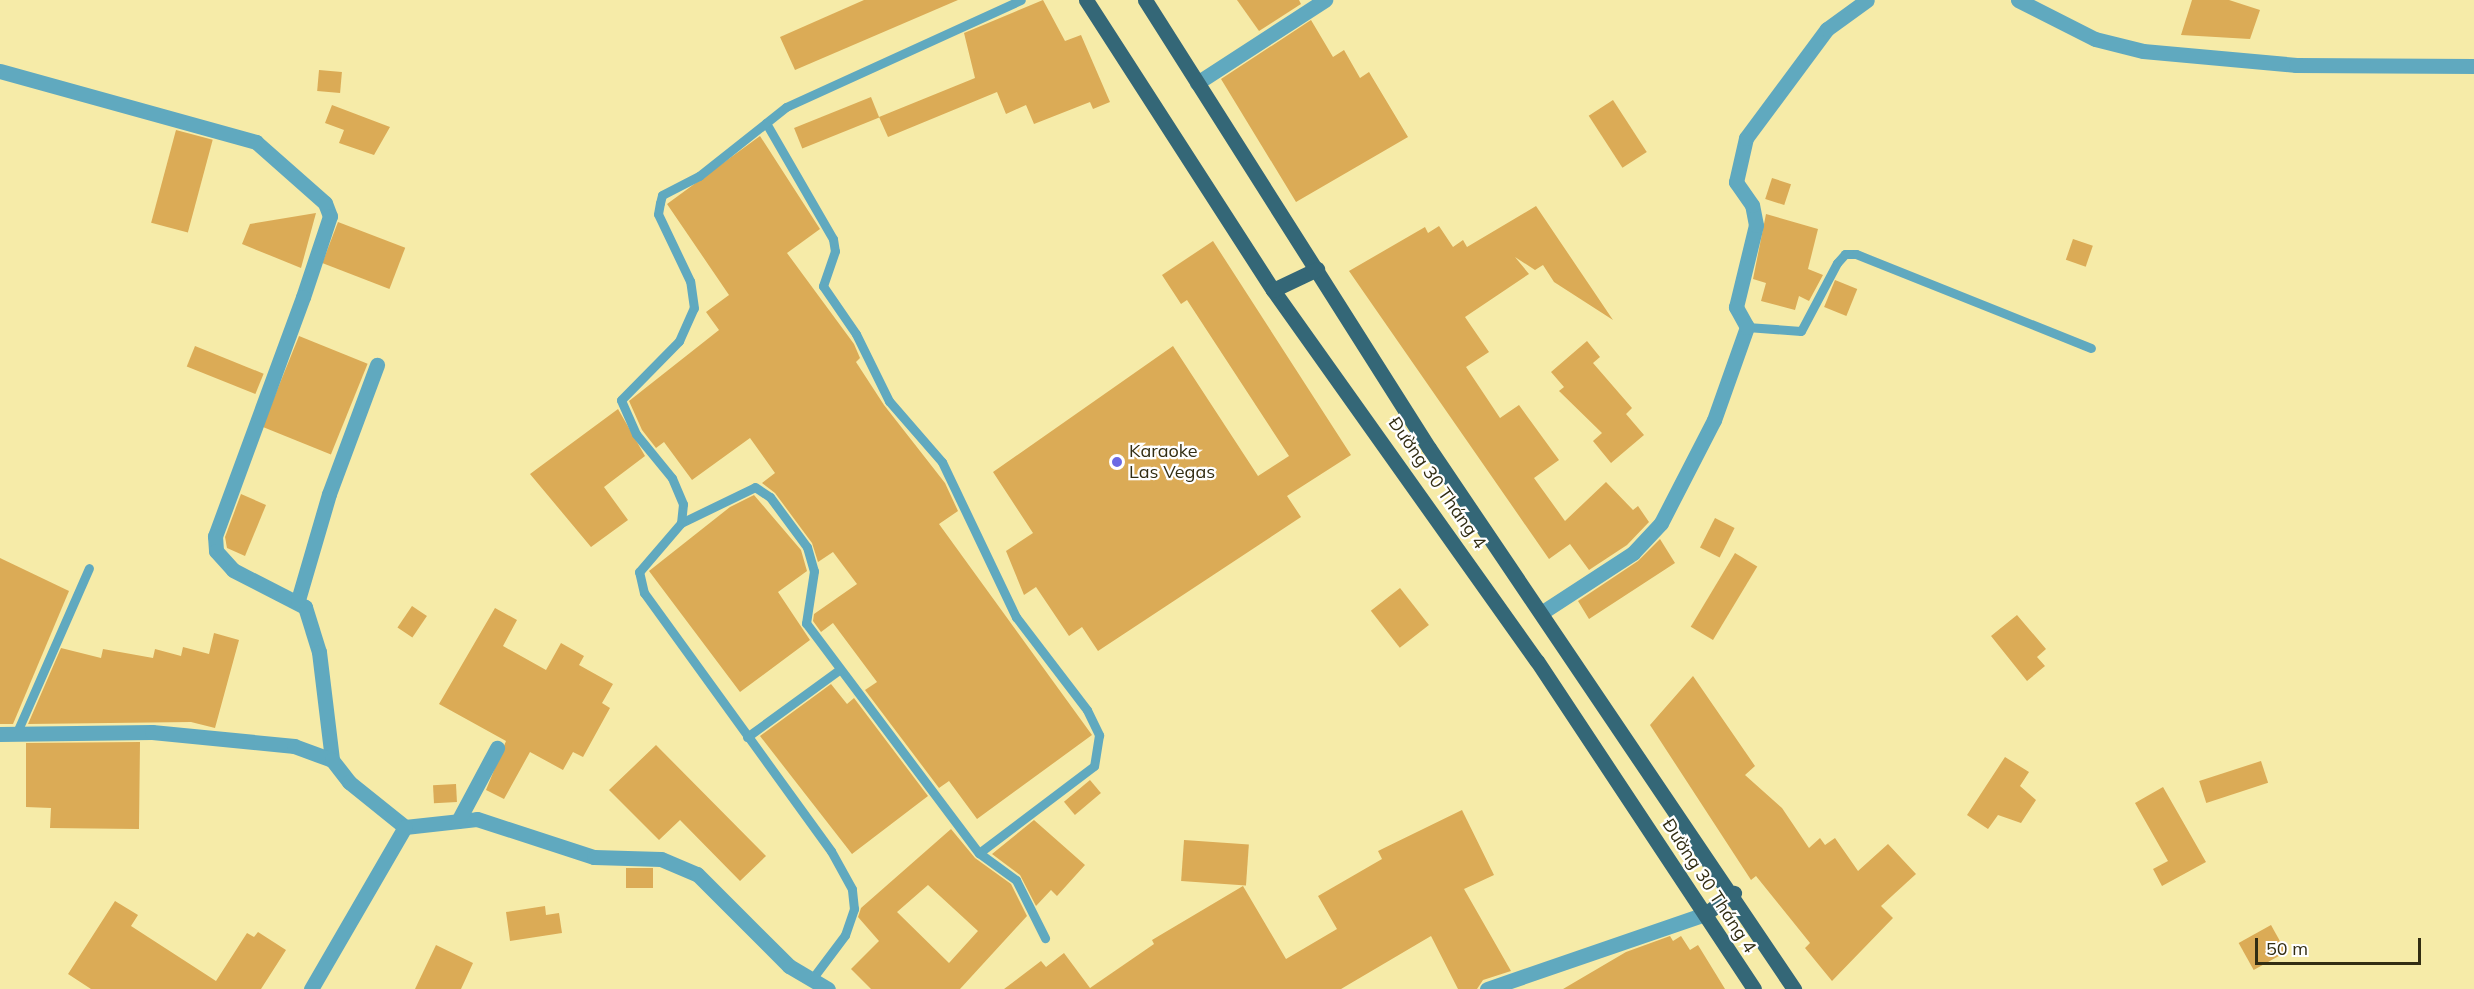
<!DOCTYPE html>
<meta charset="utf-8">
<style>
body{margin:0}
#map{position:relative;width:2474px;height:989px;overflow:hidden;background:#f6eba8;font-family:Mulish,sans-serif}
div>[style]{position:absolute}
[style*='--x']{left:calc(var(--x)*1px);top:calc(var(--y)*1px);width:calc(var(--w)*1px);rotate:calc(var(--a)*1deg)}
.building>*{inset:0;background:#dbab56;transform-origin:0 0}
.lane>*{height:9px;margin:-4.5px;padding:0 4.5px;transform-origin:4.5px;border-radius:4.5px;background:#60a9bf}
.street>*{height:15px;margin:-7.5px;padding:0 7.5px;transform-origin:7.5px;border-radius:7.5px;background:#60a9bf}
.primary>*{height:15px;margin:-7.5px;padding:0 7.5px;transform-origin:7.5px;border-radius:7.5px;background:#346777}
.dots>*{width:16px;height:16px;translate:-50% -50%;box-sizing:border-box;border:3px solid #fff;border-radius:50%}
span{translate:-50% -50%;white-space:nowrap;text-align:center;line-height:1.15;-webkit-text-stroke:4.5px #fff;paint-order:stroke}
.poi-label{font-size:18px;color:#322d13}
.left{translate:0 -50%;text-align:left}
.street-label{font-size:18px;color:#322d13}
.scale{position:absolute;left:2255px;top:938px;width:166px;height:27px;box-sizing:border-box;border:3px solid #322d13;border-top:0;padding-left:8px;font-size:18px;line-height:21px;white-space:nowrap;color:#322d13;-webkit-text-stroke:4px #fff;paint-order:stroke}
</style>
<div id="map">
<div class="building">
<div style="clip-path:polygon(864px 0,958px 0,795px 70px,780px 37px)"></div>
<div style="clip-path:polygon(1043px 0,1065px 41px,1081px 35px,1110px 102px,1093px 109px,1090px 102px,1034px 124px,1026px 105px,1006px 114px,997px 92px,888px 137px,879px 117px,975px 78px,964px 33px)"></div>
<div style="clip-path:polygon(1237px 0,1299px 0,1301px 4px,1259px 31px)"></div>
<div style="clip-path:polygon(2192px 0,2229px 0,2260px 10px,2250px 39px,2181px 35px)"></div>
<div style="clip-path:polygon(1311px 20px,1333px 57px,1344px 50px,1360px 78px,1369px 72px,1408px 137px,1296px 202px,1221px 79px)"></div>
<div style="left:319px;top:70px;width:23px;height:21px;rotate:5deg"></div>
<div style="left:871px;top:97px;width:22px;height:83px;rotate:68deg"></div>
<div style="left:1613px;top:100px;width:62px;height:29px;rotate:57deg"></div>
<div style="clip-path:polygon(332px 105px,390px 127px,374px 155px,339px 143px,344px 130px,325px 123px)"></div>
<div style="left:176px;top:130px;width:38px;height:96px;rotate:15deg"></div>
<div style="clip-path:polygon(760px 136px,820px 229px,787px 253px,854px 344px,860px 358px,856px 362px,884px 405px,945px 483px,958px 511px,939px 524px,1092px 735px,977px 819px,949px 781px,939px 788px,865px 690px,877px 682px,833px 623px,821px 632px,813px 621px,814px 614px,857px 584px,833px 552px,818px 562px,812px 543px,775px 493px,762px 483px,775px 473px,750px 438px,692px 480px,664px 442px,656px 448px,642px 430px,629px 401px,719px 330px,706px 312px,729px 295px,667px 204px)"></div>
<div style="left:1772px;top:178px;width:20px;height:22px;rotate:18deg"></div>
<div style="clip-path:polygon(1536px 206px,1613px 320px,1554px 282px,1543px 265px,1535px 270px,1515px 257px,1529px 274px,1465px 317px,1489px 352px,1466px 367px,1500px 418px,1519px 405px,1559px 460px,1534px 478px,1565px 521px,1606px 482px,1633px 510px,1638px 506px,1649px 522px,1627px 545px,1589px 570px,1570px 544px,1549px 559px,1349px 271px,1425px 227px,1428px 233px,1439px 226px,1453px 247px,1463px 240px,1467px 247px)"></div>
<div style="clip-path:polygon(316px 213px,301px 268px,242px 244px,250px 224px)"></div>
<div style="clip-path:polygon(1766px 214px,1818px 229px,1808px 269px,1823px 275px,1809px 301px,1799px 296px,1795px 310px,1761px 301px,1766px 283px,1753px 279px)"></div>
<div style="left:338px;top:222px;width:72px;height:44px;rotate:21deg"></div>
<div style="left:2073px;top:239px;width:21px;height:22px;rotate:19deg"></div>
<div style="clip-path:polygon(1213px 241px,1351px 455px,1287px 496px,1301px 517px,1098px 651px,1082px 627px,1069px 636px,1036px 587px,1024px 595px,1006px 551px,1033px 533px,993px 472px,1173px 346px,1258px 476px,1289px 456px,1187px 300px,1181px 304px,1162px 275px)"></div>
<div style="left:1835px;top:280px;width:24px;height:29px;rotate:22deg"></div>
<div style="left:299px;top:336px;width:74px;height:98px;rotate:22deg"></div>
<div style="clip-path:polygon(1587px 341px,1600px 357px,1593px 363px,1632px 408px,1626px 414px,1644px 435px,1611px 463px,1593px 441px,1602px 433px,1559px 391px,1564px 387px,1551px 372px)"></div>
<div style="left:195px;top:346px;width:74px;height:22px;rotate:22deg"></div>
<div style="clip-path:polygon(618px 409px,645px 456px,604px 487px,628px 520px,591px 547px,530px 474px)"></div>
<div style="clip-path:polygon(241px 494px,266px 505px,245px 556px,227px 548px,225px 537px)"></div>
<div style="clip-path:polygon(754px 495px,801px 550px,807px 571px,778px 592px,810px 640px,740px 692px,649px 571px,730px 507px)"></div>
<div style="left:1715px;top:518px;width:22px;height:33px;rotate:27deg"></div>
<div style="clip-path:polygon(1660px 539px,1675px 563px,1589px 619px,1578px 601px,1638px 561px)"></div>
<div style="left:1735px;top:553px;width:26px;height:86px;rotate:31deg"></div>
<div style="clip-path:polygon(0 558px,69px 591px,13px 724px,0 724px)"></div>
<div style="left:1400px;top:588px;width:47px;height:37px;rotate:52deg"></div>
<div style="left:412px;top:606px;width:18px;height:26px;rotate:34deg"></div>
<div style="clip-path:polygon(495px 608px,517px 620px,503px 646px,546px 670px,561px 643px,584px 656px,579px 665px,613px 684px,602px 703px,610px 708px,583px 757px,573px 752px,563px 770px,530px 752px,504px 799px,486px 790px,506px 741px,439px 704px)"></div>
<div style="clip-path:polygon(2017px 615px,2046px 649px,2037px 657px,2045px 666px,2027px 681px,1991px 636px)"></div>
<div style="clip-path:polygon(214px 633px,239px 640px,215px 728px,191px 722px,28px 724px,61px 648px,101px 658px,103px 649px,153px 658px,155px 649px,181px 656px,183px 647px,209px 654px)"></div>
<div style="clip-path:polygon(1693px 676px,1755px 766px,1745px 775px,1782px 808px,1809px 848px,1820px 838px,1825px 845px,1835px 838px,1858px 871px,1888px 844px,1916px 874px,1881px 906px,1893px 918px,1832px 981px,1805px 948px,1810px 943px,1756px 876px,1751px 880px,1650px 725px)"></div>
<div style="clip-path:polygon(831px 684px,847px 704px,854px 698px,928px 796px,852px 854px,760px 736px)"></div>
<div style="clip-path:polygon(140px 742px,139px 829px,50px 828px,51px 808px,26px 807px,26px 743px)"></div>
<div style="clip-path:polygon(656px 745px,766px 856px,740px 881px,680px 820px,659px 840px,609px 790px)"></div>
<div style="clip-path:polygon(2005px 757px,2029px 772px,2020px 786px,2036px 800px,2021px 823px,1998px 815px,1988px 829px,1967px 815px)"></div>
<div style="left:2261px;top:761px;width:23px;height:65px;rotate:72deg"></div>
<div style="left:1090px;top:780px;width:17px;height:34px;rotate:50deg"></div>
<div style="left:456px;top:784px;width:18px;height:23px;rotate:87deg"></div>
<div style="clip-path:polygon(2163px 787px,2206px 862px,2162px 886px,2153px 869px,2168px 861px,2135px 803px)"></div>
<div style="clip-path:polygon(1462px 810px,1494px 875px,1464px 889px,1511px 971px,1483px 980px,1477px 989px,1458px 989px,1431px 936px,1341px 989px,1004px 989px,1041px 961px,1046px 967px,1064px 953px,1090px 988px,1154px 944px,1152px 940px,1243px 886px,1286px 959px,1337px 929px,1318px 896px,1382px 859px,1378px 851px)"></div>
<div style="clip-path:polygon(1034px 820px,1085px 865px,1057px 896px,1051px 890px,1036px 906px,1020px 875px,992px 854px)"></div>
<div style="clip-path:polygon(evenodd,951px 829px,975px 858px,1011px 884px,1027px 916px,960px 989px,871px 989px,851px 969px,879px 941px,858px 917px,861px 908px,951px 829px,928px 885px,978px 931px,949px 963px,897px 912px,928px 885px)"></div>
<div style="left:1184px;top:840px;width:65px;height:41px;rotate:4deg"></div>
<div style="left:626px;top:868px;width:27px;height:20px"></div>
<div style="clip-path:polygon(115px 901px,138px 915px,131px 926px,216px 981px,247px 933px,254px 937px,258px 932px,286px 950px,261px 989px,91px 989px,68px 974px)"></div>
<div style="clip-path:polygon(545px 906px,546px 915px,559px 913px,562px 933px,510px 941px,506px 912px)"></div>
<div style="left:2271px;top:925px;width:31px;height:37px;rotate:61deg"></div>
<div style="clip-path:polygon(1670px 936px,1673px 941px,1681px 936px,1690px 950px,1698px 945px,1725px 989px,1563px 989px,1626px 952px)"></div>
<div style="clip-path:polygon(436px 945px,473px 963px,461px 989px,415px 989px)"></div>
</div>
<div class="lane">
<div style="--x:766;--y:123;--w:134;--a:60"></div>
<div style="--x:833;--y:239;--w:12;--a:81"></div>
<div style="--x:835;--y:251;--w:37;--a:109"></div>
<div style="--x:823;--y:286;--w:58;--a:55.5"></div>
<div style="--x:856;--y:334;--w:75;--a:63.8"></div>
<div style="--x:889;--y:401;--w:81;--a:49"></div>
<div style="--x:942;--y:462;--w:172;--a:64.5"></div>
<div style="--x:1016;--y:617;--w:117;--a:52.6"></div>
<div style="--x:1087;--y:710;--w:28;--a:64"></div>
<div style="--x:1099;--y:735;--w:31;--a:99"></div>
<div style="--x:1094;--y:766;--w:144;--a:142.9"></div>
<div style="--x:1747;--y:327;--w:54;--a:4.2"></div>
<div style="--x:1801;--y:331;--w:77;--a:-62.1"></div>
<div style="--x:1837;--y:263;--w:12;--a:-48"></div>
<div style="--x:1845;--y:254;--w:11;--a:0"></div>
<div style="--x:1856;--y:254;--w:253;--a:21.8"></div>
<div style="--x:681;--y:523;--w:82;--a:-25.9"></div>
<div style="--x:755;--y:487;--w:18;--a:34"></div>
<div style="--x:770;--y:497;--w:62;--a:53.5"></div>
<div style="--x:807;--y:547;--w:25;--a:74"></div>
<div style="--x:814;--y:571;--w:53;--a:98.7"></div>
<div style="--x:806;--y:623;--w:288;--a:53.1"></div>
<div style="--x:979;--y:853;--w:46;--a:36.1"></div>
<div style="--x:1016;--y:880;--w:65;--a:63.4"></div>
<div style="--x:17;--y:732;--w:179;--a:-66.3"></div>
<div style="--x:747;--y:737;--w:114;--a:-36.1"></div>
<div style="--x:812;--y:979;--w:55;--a:-53.1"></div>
<div style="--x:845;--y:935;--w:28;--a:-71"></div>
<div style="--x:854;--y:909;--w:20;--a:-96"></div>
<div style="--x:852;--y:889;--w:43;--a:-118.9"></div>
<div style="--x:831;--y:851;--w:319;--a:-125.9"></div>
<div style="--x:644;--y:593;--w:22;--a:-103"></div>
<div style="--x:639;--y:572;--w:65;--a:-49.4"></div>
<div style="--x:681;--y:523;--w:19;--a:-84"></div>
<div style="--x:683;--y:504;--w:28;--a:-113"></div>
<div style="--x:672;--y:478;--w:57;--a:-129.3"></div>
<div style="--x:636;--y:434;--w:37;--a:-114"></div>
<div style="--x:621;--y:400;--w:83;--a:-45.5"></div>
<div style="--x:679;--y:341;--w:36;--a:-66"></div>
<div style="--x:694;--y:308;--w:27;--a:-98"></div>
<div style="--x:690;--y:281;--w:74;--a:-115.5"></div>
<div style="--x:658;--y:214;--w:11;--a:-80"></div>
<div style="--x:660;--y:203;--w:8;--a:-76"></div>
<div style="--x:662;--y:195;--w:42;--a:-27.2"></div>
<div style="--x:699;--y:176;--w:111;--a:-38.4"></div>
<div style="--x:786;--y:107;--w:258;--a:-24.5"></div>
</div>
<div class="street">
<div style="--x:2018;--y:0;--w:86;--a:26.9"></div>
<div style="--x:2095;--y:39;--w:49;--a:14"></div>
<div style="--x:2143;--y:51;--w:154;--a:5.2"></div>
<div style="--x:2296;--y:65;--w:178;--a:0.3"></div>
<div style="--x:0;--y:71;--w:266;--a:15.5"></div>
<div style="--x:256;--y:142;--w:92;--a:41.5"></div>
<div style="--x:325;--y:203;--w:14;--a:69"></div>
<div style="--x:330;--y:216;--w:85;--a:108.4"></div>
<div style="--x:303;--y:297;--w:255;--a:110.2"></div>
<div style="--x:215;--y:536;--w:15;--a:86"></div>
<div style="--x:216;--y:551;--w:25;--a:48"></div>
<div style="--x:233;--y:570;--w:81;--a:27.2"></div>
<div style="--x:305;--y:607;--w:47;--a:72.7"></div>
<div style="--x:319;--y:652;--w:109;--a:83.1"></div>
<div style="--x:1197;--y:83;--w:153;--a:-33"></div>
<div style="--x:298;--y:600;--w:110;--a:-73.7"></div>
<div style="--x:329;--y:494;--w:138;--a:-69.6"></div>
<div style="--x:1541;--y:613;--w:110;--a:-33.1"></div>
<div style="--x:1633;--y:553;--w:41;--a:-47"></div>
<div style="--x:1661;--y:523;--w:116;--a:-62.8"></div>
<div style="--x:1714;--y:420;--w:99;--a:-70.5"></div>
<div style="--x:1747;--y:327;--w:23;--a:-119"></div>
<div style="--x:1736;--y:307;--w:84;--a:-76.3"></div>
<div style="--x:1756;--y:225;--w:20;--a:-101"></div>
<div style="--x:1752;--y:205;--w:28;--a:-125"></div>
<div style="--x:1736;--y:182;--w:45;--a:-77.2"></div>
<div style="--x:1746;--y:138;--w:136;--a:-53.4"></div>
<div style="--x:1827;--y:29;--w:49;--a:-35.9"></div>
<div style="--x:0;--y:734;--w:152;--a:-0.8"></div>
<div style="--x:152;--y:732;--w:143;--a:5.6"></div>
<div style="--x:294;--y:746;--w:40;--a:20.2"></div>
<div style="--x:332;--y:760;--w:28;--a:52"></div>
<div style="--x:349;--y:782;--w:72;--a:38.8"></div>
<div style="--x:405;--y:827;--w:72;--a:-6.3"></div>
<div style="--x:477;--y:819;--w:123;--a:18"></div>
<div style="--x:594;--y:857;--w:67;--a:1.7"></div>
<div style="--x:661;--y:859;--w:39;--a:23"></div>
<div style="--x:697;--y:874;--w:130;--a:45"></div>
<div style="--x:789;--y:966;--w:45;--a:30.5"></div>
<div style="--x:458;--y:821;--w:83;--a:-61.9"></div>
<div style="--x:311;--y:989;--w:187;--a:-59.9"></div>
<div style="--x:1487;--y:989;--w:231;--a:-19"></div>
</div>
<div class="primary">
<div style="--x:1086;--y:0;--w:345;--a:57.2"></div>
<div style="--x:1273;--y:290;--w:455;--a:54.6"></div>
<div style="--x:1537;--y:661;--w:393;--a:56.5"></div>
<div style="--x:1145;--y:0;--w:530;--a:57.63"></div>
<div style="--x:1429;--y:448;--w:653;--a:55.99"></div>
<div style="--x:1273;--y:290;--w:49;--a:-25.5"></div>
<div style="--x:1705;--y:914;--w:36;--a:-36"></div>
</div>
<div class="dots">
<div style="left:1117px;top:462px;background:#6b69e3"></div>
</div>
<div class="poi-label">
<span class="left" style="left:1129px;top:462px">Karaoke<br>Las Vegas</span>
</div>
<div class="street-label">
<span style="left:1437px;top:483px;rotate:55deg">Đường 30 Tháng 4</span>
<span style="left:1709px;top:886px;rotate:57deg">Đường 30 Tháng 4</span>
</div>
<div class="scale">50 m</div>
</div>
